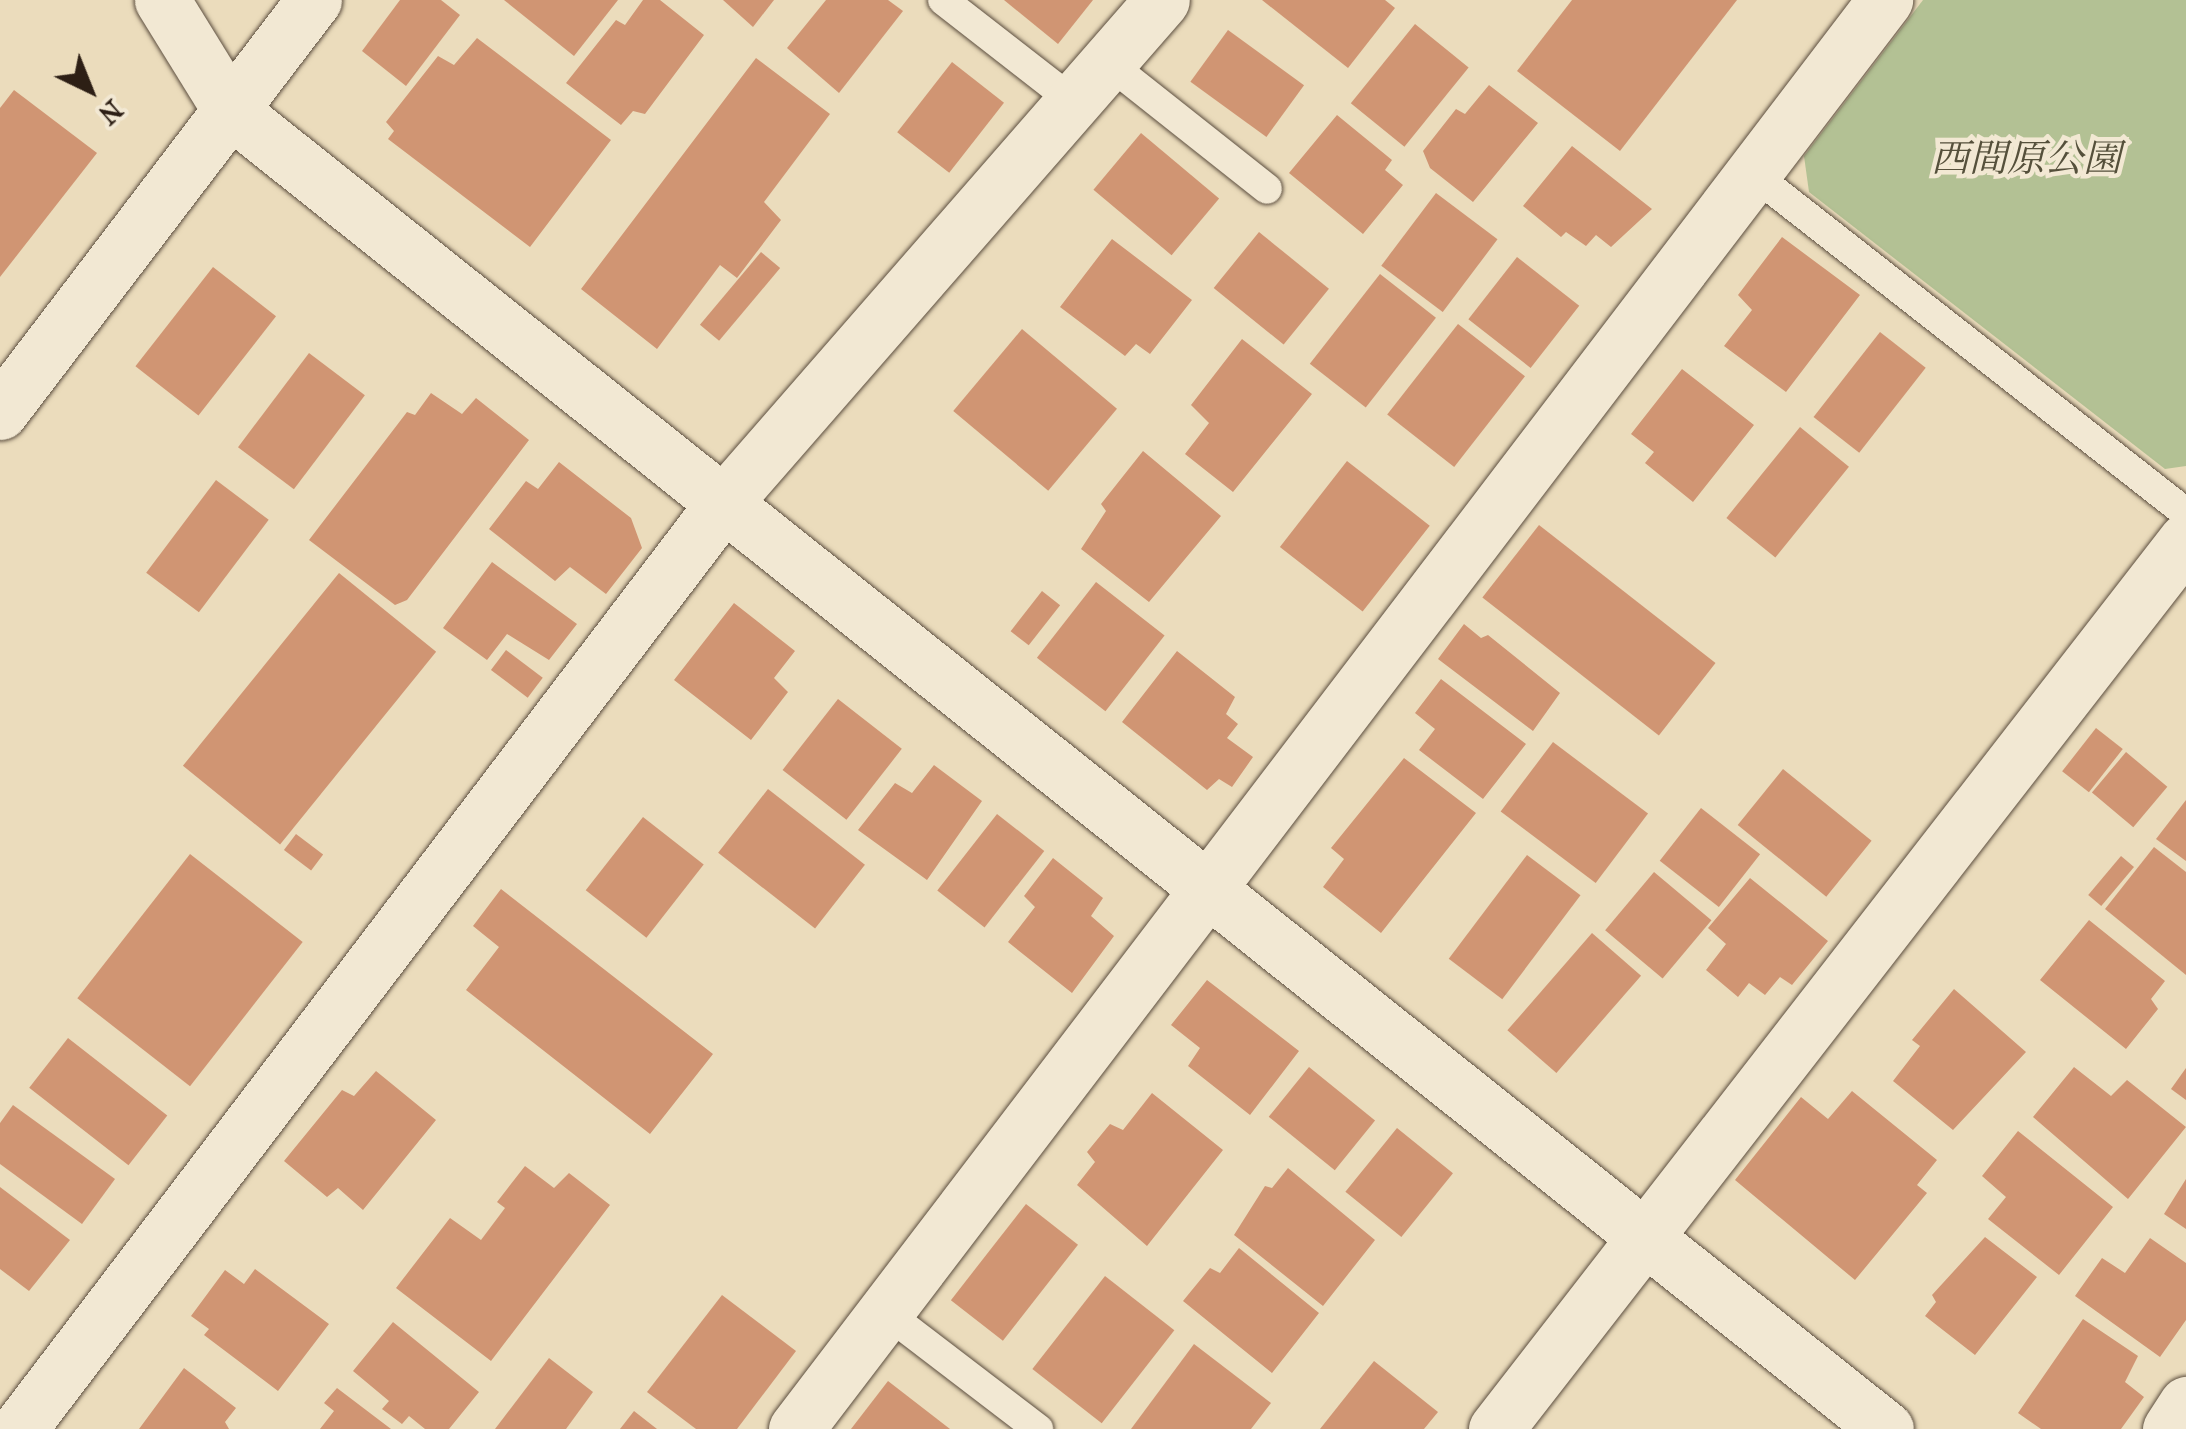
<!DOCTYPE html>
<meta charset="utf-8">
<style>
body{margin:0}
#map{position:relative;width:2186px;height:1429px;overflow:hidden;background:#ebdcbc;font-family:"IM FELL French Canon","Noto Serif JP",serif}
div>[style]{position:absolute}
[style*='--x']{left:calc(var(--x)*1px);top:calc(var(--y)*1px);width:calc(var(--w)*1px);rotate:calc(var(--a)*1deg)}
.green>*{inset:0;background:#b3c194}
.building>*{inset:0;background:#d09573;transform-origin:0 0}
.roads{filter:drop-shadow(0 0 2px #5c4e3f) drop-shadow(0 0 2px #5c4e3f)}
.service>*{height:30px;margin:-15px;padding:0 15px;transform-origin:15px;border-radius:15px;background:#f2e8d3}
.minor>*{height:55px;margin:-27.5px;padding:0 27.5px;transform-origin:27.5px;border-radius:27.5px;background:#f2e8d3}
.tertiary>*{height:55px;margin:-27.5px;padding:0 27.5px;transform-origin:27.5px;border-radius:27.5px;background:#f2e8d3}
span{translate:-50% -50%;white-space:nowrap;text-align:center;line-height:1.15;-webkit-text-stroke:9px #f2e8d3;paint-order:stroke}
.park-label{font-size:38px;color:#55503b;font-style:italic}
.north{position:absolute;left:40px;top:40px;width:100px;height:100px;-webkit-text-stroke:8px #f2e8d3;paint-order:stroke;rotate:137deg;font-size:28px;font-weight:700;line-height:40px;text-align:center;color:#2d1f15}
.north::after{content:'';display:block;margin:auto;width:35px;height:45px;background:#2d1f15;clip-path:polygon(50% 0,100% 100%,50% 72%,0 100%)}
</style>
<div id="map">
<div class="green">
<div style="clip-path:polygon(1923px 0,2186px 0,2186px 466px,2165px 469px,1809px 192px,1804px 156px)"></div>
</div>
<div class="building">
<div style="clip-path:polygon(400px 0,441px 0,460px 15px,406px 86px,362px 51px)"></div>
<div style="clip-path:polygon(504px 0,618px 0,574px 56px)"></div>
<div style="clip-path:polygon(643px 0,660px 0,704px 35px,645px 114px,633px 111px,621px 125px,566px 83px,616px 20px,625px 25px)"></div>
<div style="clip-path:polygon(723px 0,774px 0,753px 27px)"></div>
<div style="clip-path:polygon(826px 0,888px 0,903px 11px,839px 93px,787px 48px)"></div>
<div style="clip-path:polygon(1004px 0,1093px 0,1058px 44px)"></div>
<div style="clip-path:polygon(1262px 0,1385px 0,1395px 8px,1348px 68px)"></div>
<div style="clip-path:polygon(1572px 0,1737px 0,1620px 151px,1517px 71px)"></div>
<div style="left:1415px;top:24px;width:69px;height:102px;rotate:39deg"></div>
<div style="left:1228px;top:30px;width:94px;height:64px;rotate:36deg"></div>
<div style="clip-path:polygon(477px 38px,611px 140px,530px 247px,388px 139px,394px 131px,386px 122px,438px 56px,454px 65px)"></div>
<div style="clip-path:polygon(756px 58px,830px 114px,764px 202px,781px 220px,737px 278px,720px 265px,657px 349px,581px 289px)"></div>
<div style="left:952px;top:62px;width:66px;height:89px;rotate:38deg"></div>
<div style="clip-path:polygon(1489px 85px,1538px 123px,1473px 202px,1430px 168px,1423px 151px,1456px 109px,1465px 114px)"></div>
<div style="clip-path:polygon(14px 90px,97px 153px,0 277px,0 108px)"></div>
<div style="clip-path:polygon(1337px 115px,1392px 160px,1385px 170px,1403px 185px,1363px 234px,1289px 173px)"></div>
<div style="left:1141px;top:133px;width:102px;height:74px;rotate:40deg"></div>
<div style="clip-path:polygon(1572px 146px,1652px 209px,1611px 247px,1596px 235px,1586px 246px,1566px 232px,1561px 237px,1523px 206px)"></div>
<div style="left:1436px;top:193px;width:77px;height:91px;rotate:37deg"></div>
<div style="left:1259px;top:232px;width:90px;height:72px;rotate:39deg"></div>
<div style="clip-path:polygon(1782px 237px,1860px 295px,1786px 392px,1724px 346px,1752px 310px,1738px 295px)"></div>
<div style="clip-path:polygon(1112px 239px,1192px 300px,1150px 354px,1136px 344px,1125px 356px,1060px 307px)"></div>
<div style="left:761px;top:252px;width:25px;height:95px;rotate:40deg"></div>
<div style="left:1517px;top:257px;width:79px;height:79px;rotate:38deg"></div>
<div style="left:213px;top:267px;width:80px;height:126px;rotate:38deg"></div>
<div style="left:1380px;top:274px;width:71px;height:114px;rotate:38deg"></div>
<div style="left:1458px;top:324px;width:85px;height:115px;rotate:38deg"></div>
<div style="left:1022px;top:329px;width:124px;height:107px;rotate:40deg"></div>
<div style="left:1880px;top:332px;width:58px;height:108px;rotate:38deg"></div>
<div style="clip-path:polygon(1242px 339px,1312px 394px,1233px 492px,1185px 454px,1209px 423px,1191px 405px)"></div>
<div style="left:309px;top:353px;width:70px;height:118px;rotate:37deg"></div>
<div style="clip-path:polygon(1682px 369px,1754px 425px,1693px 502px,1645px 463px,1654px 452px,1631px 434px)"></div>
<div style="clip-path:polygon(431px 393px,462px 414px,476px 398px,529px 440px,407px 600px,395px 605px,309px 540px,407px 412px,415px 415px)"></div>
<div style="left:1800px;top:427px;width:63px;height:117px;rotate:39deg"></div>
<div style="clip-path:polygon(1143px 451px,1221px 516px,1149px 602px,1081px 549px,1106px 511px,1101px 504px)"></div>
<div style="left:1347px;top:461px;width:105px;height:109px;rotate:38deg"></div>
<div style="clip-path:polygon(559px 462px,631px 518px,642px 548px,606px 594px,570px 567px,555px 581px,489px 529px,526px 481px,538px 489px)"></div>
<div style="left:216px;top:480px;width:66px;height:116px;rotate:37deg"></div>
<div style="left:1539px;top:525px;width:224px;height:92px;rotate:38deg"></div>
<div style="clip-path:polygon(492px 562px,577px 624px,549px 660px,507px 634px,487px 660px,443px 628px)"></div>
<div style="left:339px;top:573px;width:125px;height:248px;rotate:39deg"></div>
<div style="left:1096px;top:582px;width:87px;height:96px;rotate:38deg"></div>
<div style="left:1042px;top:591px;width:23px;height:51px;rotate:38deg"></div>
<div style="clip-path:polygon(734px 603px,795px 651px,774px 678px,788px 692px,751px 740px,674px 680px)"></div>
<div style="clip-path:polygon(1464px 624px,1481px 638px,1488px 635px,1560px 693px,1533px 731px,1438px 659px)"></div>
<div style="left:506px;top:650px;width:46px;height:25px;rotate:37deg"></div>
<div style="clip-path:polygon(1177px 651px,1235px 697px,1226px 714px,1238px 724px,1227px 738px,1253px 757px,1232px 787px,1219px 779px,1207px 790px,1122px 722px)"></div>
<div style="clip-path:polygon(1441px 679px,1526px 744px,1483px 799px,1419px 750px,1435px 729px,1415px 713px)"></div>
<div style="left:838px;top:699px;width:81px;height:90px;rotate:38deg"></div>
<div style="left:2096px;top:728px;width:34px;height:55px;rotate:38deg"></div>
<div style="left:1553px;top:742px;width:119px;height:87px;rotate:37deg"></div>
<div style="left:2126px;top:752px;width:54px;height:53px;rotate:40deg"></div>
<div style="clip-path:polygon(1404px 758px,1476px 813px,1381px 933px,1323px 887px,1344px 859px,1331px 848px)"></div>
<div style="clip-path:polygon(934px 765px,982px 801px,927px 880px,858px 830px,895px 783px,912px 793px)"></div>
<div style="left:1783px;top:769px;width:114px;height:72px;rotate:39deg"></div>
<div style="left:768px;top:789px;width:123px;height:81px;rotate:38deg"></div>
<div style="clip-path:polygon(2186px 800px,2186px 861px,2156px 839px)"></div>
<div style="left:1701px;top:808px;width:75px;height:67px;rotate:38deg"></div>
<div style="left:997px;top:814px;width:60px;height:97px;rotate:38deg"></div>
<div style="left:643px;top:817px;width:77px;height:93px;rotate:38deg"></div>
<div style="left:296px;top:834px;width:34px;height:20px;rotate:37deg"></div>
<div style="clip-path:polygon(2154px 847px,2186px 872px,2186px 975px,2105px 909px)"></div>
<div style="left:190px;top:854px;width:143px;height:183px;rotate:38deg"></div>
<div style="left:1527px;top:855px;width:67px;height:130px;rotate:37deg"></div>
<div style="left:2121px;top:856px;width:17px;height:51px;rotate:40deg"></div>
<div style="clip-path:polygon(1053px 858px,1103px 898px,1091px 916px,1114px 936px,1072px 993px,1008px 942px,1035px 907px,1024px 896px)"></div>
<div style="left:1654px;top:872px;width:75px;height:76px;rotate:40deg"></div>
<div style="clip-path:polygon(1750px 878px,1828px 941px,1792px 985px,1780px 977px,1765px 995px,1749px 983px,1738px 997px,1706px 970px,1726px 944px,1708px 928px)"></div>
<div style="clip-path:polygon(501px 889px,713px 1054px,650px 1134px,466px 990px,499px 947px,473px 926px)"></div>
<div style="clip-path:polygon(2089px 920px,2165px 981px,2151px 999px,2158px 1009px,2126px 1049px,2040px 980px)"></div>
<div style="left:1592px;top:933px;width:65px;height:129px;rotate:41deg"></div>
<div style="clip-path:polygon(1207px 980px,1299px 1051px,1250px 1115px,1188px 1066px,1200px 1048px,1171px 1025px)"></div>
<div style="clip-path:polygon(1954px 989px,2026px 1052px,1953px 1130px,1893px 1081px,1920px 1046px,1912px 1040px)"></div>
<div style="left:68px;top:1038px;width:126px;height:63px;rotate:38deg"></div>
<div style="left:1309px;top:1067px;width:85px;height:64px;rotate:39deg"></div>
<div style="clip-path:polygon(2074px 1067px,2111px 1096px,2127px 1080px,2186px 1127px,2128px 1199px,2033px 1117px)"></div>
<div style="clip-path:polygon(2186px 1068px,2186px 1100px,2171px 1089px)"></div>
<div style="clip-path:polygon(376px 1071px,436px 1120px,363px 1210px,338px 1188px,327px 1197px,284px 1161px,342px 1090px,354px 1096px)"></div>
<div style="clip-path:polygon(1852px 1091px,1937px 1160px,1917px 1185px,1927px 1193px,1855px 1280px,1735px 1180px,1801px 1097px,1828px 1119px)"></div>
<div style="clip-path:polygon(1152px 1093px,1223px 1150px,1147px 1246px,1077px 1185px,1095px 1162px,1087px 1152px,1110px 1124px,1123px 1130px)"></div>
<div style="clip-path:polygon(13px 1105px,115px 1179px,82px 1224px,0 1164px,0 1123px)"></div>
<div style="left:1397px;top:1128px;width:72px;height:82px;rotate:39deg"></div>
<div style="clip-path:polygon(2018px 1131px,2113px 1207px,2059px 1275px,1988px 1219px,2006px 1197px,1982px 1176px)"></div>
<div style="clip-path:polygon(525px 1166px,554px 1188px,569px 1173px,610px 1205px,491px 1361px,396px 1288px,450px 1218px,481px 1240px,505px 1208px,497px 1202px)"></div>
<div style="clip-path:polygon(1288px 1168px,1375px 1240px,1323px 1306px,1234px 1235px,1265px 1186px,1272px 1188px)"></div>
<div style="clip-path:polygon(2186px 1179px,2186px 1229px,2164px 1214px)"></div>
<div style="clip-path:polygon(0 1187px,70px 1240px,29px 1291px,0 1269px)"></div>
<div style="left:1026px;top:1204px;width:66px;height:122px;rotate:38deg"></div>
<div style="clip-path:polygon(1985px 1237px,2037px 1277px,1975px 1355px,1925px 1316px,1936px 1302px,1932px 1295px)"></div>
<div style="clip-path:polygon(2150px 1238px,2186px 1263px,2186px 1320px,2160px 1357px,2075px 1296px,2102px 1258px,2125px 1273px)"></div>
<div style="clip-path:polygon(1239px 1248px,1319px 1313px,1272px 1373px,1183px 1301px,1210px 1268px,1220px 1273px)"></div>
<div style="clip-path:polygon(255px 1269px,329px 1324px,278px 1391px,204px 1335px,209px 1329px,191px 1316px,225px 1270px,244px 1284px)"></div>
<div style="left:1105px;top:1276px;width:88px;height:118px;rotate:38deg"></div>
<div style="clip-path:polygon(722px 1295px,796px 1351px,737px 1429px,696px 1429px,647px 1392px)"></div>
<div style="clip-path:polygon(2083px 1319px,2138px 1356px,2125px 1382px,2144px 1397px,2121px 1429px,2041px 1429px,2018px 1413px)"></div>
<div style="clip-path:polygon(393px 1322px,479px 1392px,449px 1429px,425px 1429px,409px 1416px,402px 1424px,382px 1409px,389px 1401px,353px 1371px)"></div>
<div style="clip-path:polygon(1194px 1344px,1271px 1403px,1251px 1429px,1131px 1429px)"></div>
<div style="clip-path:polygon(549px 1358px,593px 1392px,566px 1429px,495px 1429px)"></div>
<div style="clip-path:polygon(1374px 1361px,1438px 1412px,1424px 1429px,1320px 1429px)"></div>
<div style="clip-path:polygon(184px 1368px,236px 1408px,225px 1422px,229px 1429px,139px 1429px)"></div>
<div style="clip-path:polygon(888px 1381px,950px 1429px,851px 1429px)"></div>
<div style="clip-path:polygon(337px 1388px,391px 1429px,320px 1429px,334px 1411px,324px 1403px)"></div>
<div style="clip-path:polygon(634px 1411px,657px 1429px,620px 1429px)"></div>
</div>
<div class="roads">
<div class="service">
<div style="--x:943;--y:0;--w:166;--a:37.9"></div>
<div style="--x:1107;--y:62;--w:204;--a:38.4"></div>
<div style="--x:1753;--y:174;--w:550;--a:38.06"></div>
<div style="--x:885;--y:1312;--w:193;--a:37.4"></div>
</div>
<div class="minor">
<div style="--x:19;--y:1429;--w:1167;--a:-52.73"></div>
<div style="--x:726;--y:500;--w:663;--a:-48.91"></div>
<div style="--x:796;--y:1429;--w:1797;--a:-52.69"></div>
<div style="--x:1496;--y:1429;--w:1125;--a:-52.18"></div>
<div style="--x:2170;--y:1429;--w:30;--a:-57"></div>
</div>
<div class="tertiary">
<div style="--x:162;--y:0;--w:129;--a:58.3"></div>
<div style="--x:230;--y:110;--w:2117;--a:38.54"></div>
<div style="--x:0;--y:412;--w:518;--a:-52.69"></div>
</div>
</div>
<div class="park-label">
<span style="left:2026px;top:159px">西間原公園</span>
</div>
<div class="north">N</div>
</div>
